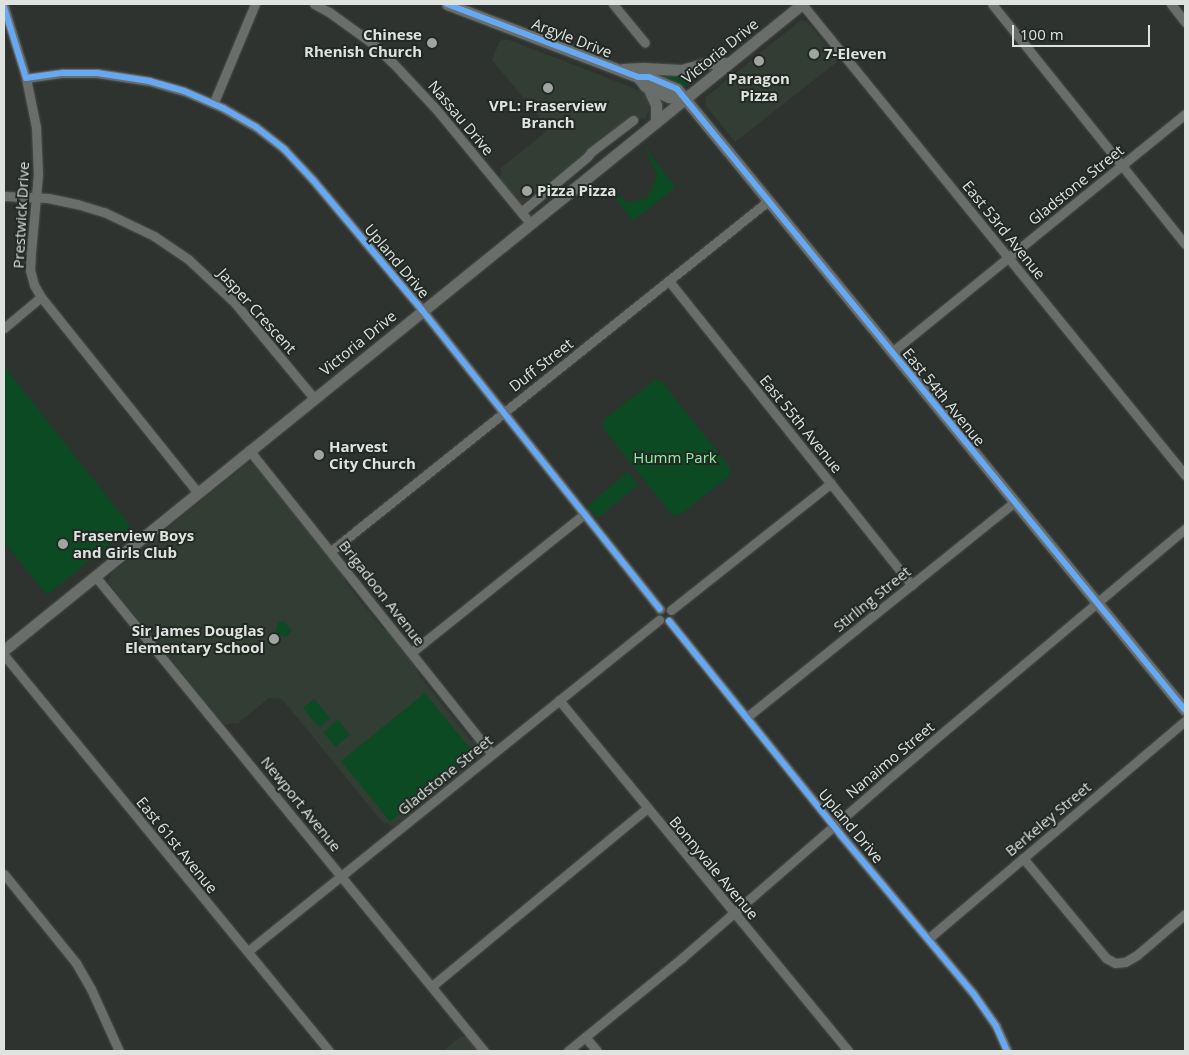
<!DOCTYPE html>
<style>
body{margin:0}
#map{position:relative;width:1189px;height:1055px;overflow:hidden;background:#2e332f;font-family:"Open Sans",sans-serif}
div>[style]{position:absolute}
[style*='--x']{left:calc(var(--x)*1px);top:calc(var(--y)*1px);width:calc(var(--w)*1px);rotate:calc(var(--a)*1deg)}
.built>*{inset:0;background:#323d34}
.green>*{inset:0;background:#0b4a23;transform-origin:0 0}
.roads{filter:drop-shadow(0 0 1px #4b4f4c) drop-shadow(0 0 1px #4b4f4c)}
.minor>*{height:9px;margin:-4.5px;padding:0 4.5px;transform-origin:4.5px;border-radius:4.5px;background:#6a6e6b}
.tertiary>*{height:11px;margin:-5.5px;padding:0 5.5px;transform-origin:5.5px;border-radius:5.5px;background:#6a6e6b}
.cycleway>*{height:6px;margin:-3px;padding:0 3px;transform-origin:3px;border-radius:3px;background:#66a8f1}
.dots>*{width:14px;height:14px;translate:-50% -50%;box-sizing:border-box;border:2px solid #232a25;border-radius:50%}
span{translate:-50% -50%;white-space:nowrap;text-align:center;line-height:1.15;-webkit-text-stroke:4px #232a25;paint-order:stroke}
.poi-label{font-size:15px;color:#dee3df;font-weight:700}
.right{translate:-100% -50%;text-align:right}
.left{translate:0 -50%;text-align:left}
.street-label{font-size:15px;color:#dee3df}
.park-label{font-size:15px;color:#90efa5}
.frame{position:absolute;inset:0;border:5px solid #dee3df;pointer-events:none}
.scale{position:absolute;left:1012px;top:25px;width:138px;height:22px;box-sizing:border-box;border:2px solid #dee3df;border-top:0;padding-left:6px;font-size:15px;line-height:18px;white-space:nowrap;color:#dee3df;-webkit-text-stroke:4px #232a25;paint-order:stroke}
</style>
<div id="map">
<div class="built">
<div style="clip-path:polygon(801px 20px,807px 22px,837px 58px,837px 62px,735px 142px,706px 106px,706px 97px)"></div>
<div style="clip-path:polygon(507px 39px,641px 91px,646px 95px,650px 107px,646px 118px,639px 119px,633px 114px,522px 204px,519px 203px,500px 180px,501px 168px,549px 129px,492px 60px,500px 41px)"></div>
<div style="clip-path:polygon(253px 463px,343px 575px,345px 582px,382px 628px,388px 631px,417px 667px,418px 674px,470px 739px,477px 742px,481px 748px,480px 758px,395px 826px,392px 827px,387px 823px,384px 824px,282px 699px,269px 698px,237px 724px,233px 723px,225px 725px,108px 582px,111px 574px,246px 464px)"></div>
<div style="clip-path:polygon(461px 1036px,467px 1037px,479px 1051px,443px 1051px)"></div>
</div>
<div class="green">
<div style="clip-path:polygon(650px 72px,696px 72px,697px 73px,684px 87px)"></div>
<div style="clip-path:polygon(644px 147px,676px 187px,633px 221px,603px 182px,628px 203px,645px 199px,649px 195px,657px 176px)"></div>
<div style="clip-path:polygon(585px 164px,587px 166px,534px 207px)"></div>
<div style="clip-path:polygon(4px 366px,131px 527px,47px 595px,4px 542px)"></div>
<div style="clip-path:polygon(655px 380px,661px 381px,729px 466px,731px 471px,730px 475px,681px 514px,676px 515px,671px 514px,603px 428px,603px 420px)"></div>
<div style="left:628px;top:472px;width:16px;height:53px;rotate:50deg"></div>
<div style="clip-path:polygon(283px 621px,292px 630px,286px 637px,275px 633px,278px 623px)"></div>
<div style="left:425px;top:693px;width:78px;height:108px;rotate:51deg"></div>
<div style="left:314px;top:699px;width:25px;height:14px;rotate:50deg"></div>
<div style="left:338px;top:720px;width:19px;height:19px;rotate:51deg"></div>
</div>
<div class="roads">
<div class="minor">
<div style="--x:314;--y:4;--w:17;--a:28"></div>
<div style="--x:329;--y:12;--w:53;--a:35.8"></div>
<div style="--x:372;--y:43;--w:28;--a:44"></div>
<div style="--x:392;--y:62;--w:64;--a:46.9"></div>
<div style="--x:436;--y:109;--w:148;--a:50.5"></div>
<div style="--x:613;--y:4;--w:50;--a:50.6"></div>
<div style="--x:802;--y:4;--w:607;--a:50.88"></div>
<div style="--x:992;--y:4;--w:308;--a:51.2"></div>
<div style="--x:1171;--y:4;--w:23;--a:52"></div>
<div style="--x:4;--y:7;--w:74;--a:72.8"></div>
<div style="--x:26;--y:78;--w:50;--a:78.5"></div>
<div style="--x:36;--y:127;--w:47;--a:87.6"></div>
<div style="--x:38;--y:174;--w:78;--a:95.1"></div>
<div style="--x:31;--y:252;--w:18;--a:93"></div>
<div style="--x:30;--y:270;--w:16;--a:75"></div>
<div style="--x:34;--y:285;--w:14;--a:60"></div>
<div style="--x:41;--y:297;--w:250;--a:51.3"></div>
<div style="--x:26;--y:78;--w:37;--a:-8"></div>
<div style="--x:63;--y:73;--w:34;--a:0"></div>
<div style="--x:97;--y:73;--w:53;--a:8.7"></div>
<div style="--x:149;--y:81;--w:36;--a:16"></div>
<div style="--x:184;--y:91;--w:43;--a:23.6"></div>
<div style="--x:223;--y:108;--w:38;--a:30"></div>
<div style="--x:256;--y:127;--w:36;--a:38"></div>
<div style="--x:284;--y:149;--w:42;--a:46.9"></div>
<div style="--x:313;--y:180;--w:170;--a:50"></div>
<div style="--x:422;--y:310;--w:382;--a:51.5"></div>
<div style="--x:214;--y:102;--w:106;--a:-67.3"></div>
<div style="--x:4;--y:196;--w:44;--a:2.6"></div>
<div style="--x:48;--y:198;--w:30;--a:12"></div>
<div style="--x:77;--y:204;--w:28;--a:17"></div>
<div style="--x:104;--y:212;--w:55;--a:25.6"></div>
<div style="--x:154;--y:236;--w:41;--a:34.1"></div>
<div style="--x:188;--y:259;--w:64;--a:43.1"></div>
<div style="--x:235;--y:303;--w:124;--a:50.3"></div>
<div style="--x:521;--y:212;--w:86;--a:-39.8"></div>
<div style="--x:587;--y:157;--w:6;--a:-51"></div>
<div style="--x:591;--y:152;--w:53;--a:-37.3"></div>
<div style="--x:669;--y:281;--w:389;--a:51.4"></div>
<div style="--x:4;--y:328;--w:48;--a:-40"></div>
<div style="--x:892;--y:352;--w:377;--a:-39.1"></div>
<div style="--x:249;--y:450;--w:389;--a:51.4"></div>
<div style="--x:331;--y:551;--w:560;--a:-38.69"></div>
<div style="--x:95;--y:576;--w:614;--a:50.68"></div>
<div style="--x:671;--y:610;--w:204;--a:-38.4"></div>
<div style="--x:669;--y:621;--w:273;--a:51.2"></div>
<div style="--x:840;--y:834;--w:207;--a:50.1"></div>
<div style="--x:973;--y:993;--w:40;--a:55.1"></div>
<div style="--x:996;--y:1026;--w:27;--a:66"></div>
<div style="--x:412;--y:652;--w:221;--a:-38.7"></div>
<div style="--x:4;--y:655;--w:512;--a:50.62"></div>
<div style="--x:559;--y:700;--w:455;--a:50.5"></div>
<div style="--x:747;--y:717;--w:343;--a:-38.8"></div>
<div style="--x:1023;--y:858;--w:130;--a:50.3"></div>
<div style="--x:1106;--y:958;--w:10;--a:29"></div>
<div style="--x:1115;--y:963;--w:10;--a:-6"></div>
<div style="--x:1125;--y:962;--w:14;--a:-30"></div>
<div style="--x:1137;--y:955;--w:63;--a:-40.5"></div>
<div style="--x:4;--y:874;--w:114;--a:51"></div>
<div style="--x:76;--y:963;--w:30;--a:60"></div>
<div style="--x:91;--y:989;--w:68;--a:65.7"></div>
<div style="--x:929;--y:938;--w:336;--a:-40.3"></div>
<div style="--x:248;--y:951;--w:528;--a:-38.85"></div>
<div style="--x:432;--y:986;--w:279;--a:-39.6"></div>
<div style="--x:585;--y:1037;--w:18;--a:49"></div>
<div style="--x:568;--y:1051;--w:147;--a:-39.2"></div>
<div style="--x:682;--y:958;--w:267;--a:-41"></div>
<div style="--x:883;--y:783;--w:395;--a:-40.1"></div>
</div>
<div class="tertiary">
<div style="--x:447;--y:4;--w:204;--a:20.9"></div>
<div style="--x:638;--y:77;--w:11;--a:0"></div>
<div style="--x:649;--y:77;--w:30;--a:23"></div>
<div style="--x:677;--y:89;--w:802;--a:50.72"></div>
<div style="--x:623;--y:69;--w:20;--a:-3"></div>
<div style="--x:643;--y:68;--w:38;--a:3"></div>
<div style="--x:681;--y:70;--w:28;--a:-15"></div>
<div style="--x:708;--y:63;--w:19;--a:0"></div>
<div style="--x:638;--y:77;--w:11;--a:52"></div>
<div style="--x:645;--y:86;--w:26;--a:25"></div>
<div style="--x:669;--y:97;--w:15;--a:8"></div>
<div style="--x:648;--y:87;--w:20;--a:66"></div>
<div style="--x:656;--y:105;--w:17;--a:90"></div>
<div style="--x:4;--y:650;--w:1027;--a:-38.99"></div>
</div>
</div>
<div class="cycleway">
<div style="--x:447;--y:4;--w:204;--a:20.9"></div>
<div style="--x:638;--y:77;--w:11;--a:0"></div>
<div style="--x:649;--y:77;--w:30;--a:23"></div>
<div style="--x:677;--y:89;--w:802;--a:50.72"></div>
<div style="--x:4;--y:7;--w:74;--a:72.8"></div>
<div style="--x:26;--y:78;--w:37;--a:-8"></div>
<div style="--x:63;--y:73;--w:34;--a:0"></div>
<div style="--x:97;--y:73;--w:53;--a:8.7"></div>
<div style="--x:149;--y:81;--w:36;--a:16"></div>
<div style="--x:184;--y:91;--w:43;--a:23.6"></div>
<div style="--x:223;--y:108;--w:38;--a:30"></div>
<div style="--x:256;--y:127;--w:36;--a:38"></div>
<div style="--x:284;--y:149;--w:42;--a:46.9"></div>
<div style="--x:313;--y:180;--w:170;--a:50"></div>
<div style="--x:422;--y:310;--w:382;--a:51.5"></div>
<div style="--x:669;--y:621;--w:273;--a:51.2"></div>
<div style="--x:840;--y:834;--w:207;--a:50.1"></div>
<div style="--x:973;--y:993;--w:40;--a:55.1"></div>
<div style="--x:996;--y:1026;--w:27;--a:66"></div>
</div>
<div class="dots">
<div style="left:432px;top:43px;background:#a0a5a1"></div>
<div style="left:814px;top:54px;background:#a0a5a1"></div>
<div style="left:759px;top:61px;background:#a0a5a1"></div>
<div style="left:548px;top:88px;background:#a0a5a1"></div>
<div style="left:527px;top:191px;background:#a0a5a1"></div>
<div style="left:319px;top:455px;background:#a0a5a1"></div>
<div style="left:63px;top:544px;background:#a0a5a1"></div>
<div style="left:274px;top:639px;background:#a0a5a1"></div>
</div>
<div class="poi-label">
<span class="right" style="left:422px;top:43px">Chinese<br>Rhenish Church</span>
<span class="left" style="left:824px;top:54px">7-Eleven</span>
<span style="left:759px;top:87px">Paragon<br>Pizza</span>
<span style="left:548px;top:114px">VPL: Fraserview<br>Branch</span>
<span class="left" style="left:537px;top:191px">Pizza Pizza</span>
<span class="left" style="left:329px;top:455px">Harvest<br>City Church</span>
<span class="left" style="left:73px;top:544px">Fraserview Boys<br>and Girls Club</span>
<span class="right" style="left:264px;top:639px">Sir James Douglas<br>Elementary School</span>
</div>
<div class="street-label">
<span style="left:572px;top:38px;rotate:21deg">Argyle Drive</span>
<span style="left:720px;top:51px;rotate:-39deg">Victoria Drive</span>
<span style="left:461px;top:118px;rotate:50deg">Nassau Drive</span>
<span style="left:1076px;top:185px;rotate:-39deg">Gladstone Street</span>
<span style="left:21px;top:215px;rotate:-87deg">Prestwick Drive</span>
<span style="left:1004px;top:230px;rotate:51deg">East 53rd Avenue</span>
<span style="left:397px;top:261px;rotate:50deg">Upland Drive</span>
<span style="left:257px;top:311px;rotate:48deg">Jasper Crescent</span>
<span style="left:358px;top:343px;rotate:-39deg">Victoria Drive</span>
<span style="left:541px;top:365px;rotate:-38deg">Duff Street</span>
<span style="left:944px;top:397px;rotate:51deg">East 54th Avenue</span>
<span style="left:801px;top:424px;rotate:51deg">East 55th Avenue</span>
<span style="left:382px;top:593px;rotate:52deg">Brigadoon Avenue</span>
<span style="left:872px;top:599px;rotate:-39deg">Stirling Street</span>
<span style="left:890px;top:760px;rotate:-40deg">Nanaimo Street</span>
<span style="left:445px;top:775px;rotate:-39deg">Gladstone Street</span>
<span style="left:301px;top:804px;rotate:51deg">Newport Avenue</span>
<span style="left:1048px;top:819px;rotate:-40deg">Berkeley Street</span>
<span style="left:851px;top:826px;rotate:50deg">Upland Drive</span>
<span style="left:177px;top:845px;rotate:51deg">East 61st Avenue</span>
<span style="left:714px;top:868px;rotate:50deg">Bonnyvale Avenue</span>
</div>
<div class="park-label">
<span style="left:675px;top:458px">Humm Park</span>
</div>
<div class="frame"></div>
<div class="scale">100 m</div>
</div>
